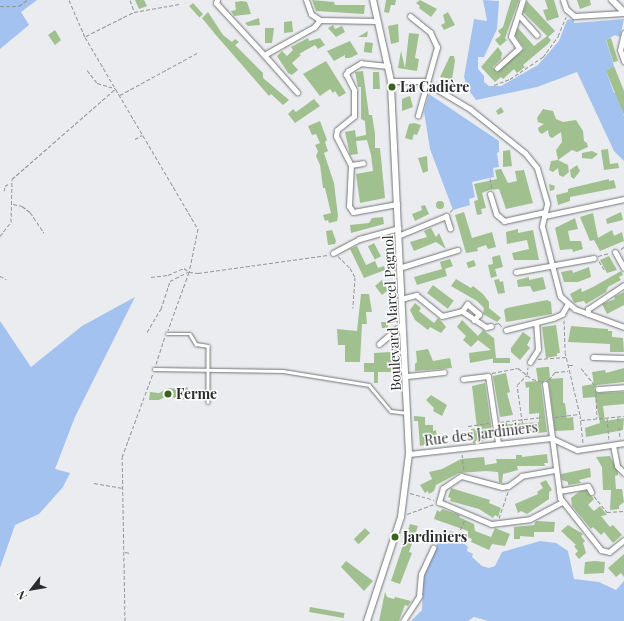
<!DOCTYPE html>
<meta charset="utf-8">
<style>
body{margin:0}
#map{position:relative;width:624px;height:621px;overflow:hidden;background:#eaecef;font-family:"Playfair Display",serif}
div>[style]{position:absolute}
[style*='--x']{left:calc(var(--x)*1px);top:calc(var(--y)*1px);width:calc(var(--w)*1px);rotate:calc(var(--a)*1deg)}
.green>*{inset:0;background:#a4c2ef}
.building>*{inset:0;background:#a1c08f;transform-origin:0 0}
.round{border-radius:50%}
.path>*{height:1px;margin-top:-0.5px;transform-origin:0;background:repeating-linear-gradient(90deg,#939597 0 4px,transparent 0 6px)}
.roads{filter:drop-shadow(0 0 1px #727376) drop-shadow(0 0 1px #727376)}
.service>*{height:2.5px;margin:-1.25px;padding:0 1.25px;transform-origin:1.25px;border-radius:1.25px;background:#fff}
.minor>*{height:5px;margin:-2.5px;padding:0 2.5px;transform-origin:2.5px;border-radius:2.5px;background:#fff}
.tertiary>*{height:6px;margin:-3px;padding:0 3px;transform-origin:3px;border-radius:3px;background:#fff}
.dots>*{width:11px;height:11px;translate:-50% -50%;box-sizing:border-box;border:2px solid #fff;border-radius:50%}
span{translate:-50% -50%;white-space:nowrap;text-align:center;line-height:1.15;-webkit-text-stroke:3px #fff;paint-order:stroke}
.poi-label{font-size:14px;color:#2a2b2c;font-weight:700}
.left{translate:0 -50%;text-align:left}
.street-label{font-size:14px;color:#2a2b2c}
.north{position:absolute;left:12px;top:569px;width:40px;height:40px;-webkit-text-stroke:3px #fff;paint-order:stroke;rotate:239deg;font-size:11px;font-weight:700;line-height:16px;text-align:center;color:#2a2b2c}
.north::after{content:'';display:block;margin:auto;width:14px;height:18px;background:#2a2b2c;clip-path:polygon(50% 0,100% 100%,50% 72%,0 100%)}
</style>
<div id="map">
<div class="green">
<div style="clip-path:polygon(0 0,37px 0,21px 12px,29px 25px,0 49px)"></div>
<div style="clip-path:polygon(483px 0,499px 1px,497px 29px,484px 57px,478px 57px,478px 69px,484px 76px,484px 82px,489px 86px,501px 86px,538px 65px,559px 41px,567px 20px,574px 19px,574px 23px,624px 19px,620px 37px,615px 35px,606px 40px,614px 66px,606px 71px,614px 93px,624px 88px,617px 95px,624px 116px,624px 161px,614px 151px,577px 72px,537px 87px,476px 100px,468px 89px,464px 77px,474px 19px,487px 21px)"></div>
<div style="clip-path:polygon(429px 94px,499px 141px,499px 152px,497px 153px,499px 167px,493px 168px,494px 177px,472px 182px,475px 197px,469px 199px,470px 205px,453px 210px,430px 149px,424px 112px)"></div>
<div style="clip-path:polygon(135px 297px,75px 417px,55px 469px,70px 473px,63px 487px,39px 514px,15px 525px,0 568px,0 321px,31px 367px,82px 326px)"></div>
<div style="clip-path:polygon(450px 531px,461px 535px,459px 539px,468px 547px,467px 551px,473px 554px,472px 557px,482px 566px,489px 568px,495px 566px,502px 552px,540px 541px,556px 543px,568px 551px,574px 579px,599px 582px,616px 590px,624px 581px,624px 621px,488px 621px,474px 617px,468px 621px,411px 621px,422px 610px,423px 580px,438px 542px,448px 536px)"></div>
</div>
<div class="building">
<div style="clip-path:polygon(135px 0,144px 0,147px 6px,139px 9px)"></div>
<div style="clip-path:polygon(312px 0,334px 2px,335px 5px,365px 5px,364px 14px,316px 11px)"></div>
<div style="clip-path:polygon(386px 0,396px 0,395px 5px,391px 5px,389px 13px,384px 12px)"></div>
<div style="clip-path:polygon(420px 0,437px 9px,431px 17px,419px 8px,420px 6px,416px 3px)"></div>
<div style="clip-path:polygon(511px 0,519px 0,505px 38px,507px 40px,500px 46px,495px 40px,501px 35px,498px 31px,503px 27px)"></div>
<div style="clip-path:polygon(545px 0,554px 0,559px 17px,547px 21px,543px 10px,548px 9px)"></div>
<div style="clip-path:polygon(577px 0,590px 0,591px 5px,580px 9px)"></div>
<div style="clip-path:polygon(242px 1px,247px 2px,251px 14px,234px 16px,231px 11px,236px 10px,235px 2px)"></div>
<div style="clip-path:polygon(527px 1px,555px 31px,548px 37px,551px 40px,548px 44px,523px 65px,525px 67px,517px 73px,514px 69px,503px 79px,501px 77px,495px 82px,481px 67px,498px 47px,502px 53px,501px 59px,493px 67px,496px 72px,522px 51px,524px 48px,515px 35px,518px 28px,534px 46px,547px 36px,523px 12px)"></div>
<div style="left:193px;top:3px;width:15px;height:5px;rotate:48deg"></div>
<div style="clip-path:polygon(208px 12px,223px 35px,232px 42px,235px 39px,239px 42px,235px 45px,263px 73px,263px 78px,289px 100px,283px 105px,271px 94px,269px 96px,215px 34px,202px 18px)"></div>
<div style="clip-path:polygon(448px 12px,455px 25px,444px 30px,441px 25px,445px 23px,443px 15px)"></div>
<div style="clip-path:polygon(259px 18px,260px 25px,248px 26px,245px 23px)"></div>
<div style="clip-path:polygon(292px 21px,293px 32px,284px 33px,284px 22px)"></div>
<div style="clip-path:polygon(398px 24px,399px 42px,391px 44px,388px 26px)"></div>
<div style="clip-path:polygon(333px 25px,335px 29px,342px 26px,345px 32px,336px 37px,328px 28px)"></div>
<div style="clip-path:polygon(265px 28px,274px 28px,272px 43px,265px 43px)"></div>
<div style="clip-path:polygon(55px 30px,61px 40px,55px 45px,48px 35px)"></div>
<div style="clip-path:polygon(368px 31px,367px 37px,358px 37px)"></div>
<div style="clip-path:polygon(409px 33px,419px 34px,415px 58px,419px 59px,417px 71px,398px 68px,401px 51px,405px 68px)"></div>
<div style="clip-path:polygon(308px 38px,309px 41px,320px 38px,325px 45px,318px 49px,315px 45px,299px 54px,301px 55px,292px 63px,298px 70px,292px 75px,288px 73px,277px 56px,282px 51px,287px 56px,293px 50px,291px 47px)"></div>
<div style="left:611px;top:38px;width:24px;height:5px;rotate:73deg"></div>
<div style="clip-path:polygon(350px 41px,358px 54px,350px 58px,345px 58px,345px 55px,334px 61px,327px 51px)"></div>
<div style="left:365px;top:42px;width:8px;height:10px;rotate:7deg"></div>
<div style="clip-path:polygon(450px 56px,454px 56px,455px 61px,452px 79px,440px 77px)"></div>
<div style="clip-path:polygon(326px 61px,346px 93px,339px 97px,335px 91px,333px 93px,330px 89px,320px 96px,303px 74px)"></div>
<div style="clip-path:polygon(614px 66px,624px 91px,624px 115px,606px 71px)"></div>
<div style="clip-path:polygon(363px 71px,369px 115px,372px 115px,375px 134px,375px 148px,380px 148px,385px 198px,360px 203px,356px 174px,373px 171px,371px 155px,367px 140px,356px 141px,358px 154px,350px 155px,345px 132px,355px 130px,356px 137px,366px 135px,365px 121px,361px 119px,361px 87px,358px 87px,355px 72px)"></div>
<div style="clip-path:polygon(373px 72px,379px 72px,380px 89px,373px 89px)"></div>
<div style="clip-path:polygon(410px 96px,413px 107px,402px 111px,402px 99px)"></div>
<div style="clip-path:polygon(314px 99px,320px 106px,295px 123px,288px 114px,293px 109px,296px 112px)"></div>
<div style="clip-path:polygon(501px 107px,504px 112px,498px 115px,496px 111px)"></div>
<div style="clip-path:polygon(543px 109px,553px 111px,556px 119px,563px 122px,576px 120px,583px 131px,584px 141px,587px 143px,588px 147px,577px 152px,572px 150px,558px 160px,568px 165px,569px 172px,563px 177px,559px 175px,558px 168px,553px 172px,549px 170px,551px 161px,558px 160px,556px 150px,562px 142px,561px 132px,552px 138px,549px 136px,548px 130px,542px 134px,539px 132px,538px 128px,544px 124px,538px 122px,537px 118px)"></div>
<div style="clip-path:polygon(320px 121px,327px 140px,325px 142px,328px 151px,324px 153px,334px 183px,338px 216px,337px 221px,329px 223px,328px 220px,325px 221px,323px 215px,331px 213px,325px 188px,323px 188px,320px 165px,316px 156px,318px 151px,315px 145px,320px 143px,316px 134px,312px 135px,308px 126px)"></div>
<div style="clip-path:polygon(414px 123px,421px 125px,417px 135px,414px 134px,412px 140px,405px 138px,409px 124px)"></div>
<div style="clip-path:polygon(608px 149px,610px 164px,618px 163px,619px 168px,604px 170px,601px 150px)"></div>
<div style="clip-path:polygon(510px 150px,512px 166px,503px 167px,503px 151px)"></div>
<div style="clip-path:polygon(592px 151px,598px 154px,592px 159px,582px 158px,582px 153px)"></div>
<div style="clip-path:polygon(427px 156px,428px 171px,423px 173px,418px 158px)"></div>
<div style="clip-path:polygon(577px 165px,580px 171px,574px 179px,571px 177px,570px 170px)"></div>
<div style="clip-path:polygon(501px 169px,508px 183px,517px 181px,515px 171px,524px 170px,533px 203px,506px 209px,499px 189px,489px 190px,482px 193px,486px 208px,481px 209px,482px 214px,477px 215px,474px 201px,478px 200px,474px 184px,497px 179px,495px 170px)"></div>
<div style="clip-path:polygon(609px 179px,609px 181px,614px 180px,616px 188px,570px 197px,570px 201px,558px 205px,556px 195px,568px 192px,568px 189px,571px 188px)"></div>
<div style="clip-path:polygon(549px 184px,555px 186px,554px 190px,550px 191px)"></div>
<div class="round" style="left:436px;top:201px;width:8px;height:8px"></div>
<div style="clip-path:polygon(425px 205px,429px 214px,415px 221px,412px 214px,422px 210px,421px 206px)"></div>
<div style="clip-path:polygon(464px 212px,472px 238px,492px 232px,496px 247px,488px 249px,486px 245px,477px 248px,478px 251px,466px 253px,455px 215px)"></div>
<div style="clip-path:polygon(621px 212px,623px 220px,607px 224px,606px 219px)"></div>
<div style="clip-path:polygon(593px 213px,598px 238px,612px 230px,614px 236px,622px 232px,624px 241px,600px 251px,594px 240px,590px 241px,580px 217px)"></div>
<div style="clip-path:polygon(383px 217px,384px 224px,351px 233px,350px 225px,369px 223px,372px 218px)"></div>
<div style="clip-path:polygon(575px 218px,578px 229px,568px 231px,570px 241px,581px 241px,583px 249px,573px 252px,572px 249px,560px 250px,555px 228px)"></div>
<div style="clip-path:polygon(431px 228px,436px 237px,439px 233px,446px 249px,436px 242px,414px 251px,410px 242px,427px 237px,424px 231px)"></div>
<div style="clip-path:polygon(518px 229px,518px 233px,533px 230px,539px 260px,514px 260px,512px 253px,529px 249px,527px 240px,507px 244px,506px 232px)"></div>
<div style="clip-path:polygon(332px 230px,336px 241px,335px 244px,328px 245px,326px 231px)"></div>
<div style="left:374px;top:243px;width:15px;height:7px;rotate:62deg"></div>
<div style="clip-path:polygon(357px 246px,366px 265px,375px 261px,378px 268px,384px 266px,385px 270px,364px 278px,350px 249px)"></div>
<div style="clip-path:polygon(500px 255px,503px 267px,495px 269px,497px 276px,491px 278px,488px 265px,493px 264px,492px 257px)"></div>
<div style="clip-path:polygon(609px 256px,617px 270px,607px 273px,600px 260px)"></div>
<div style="clip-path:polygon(450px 259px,453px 266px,445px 269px,447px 276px,417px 285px,414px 277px,442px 269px,440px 262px)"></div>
<div style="left:474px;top:260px;width:6px;height:8px;rotate:72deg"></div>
<div style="clip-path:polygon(589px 267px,591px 277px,578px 282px,564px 282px,561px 272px,572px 270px,573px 273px)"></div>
<div style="clip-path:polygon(621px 271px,623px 275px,619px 277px,621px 280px,608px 287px,606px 292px,586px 304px,584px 301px,574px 303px,570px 294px,581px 288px,582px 292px,593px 287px)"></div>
<div style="clip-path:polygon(529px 277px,529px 280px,543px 277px,546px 289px,533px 292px,530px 286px,518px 287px,517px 280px)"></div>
<div style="clip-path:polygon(456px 279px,471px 288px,473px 286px,483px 294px,489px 302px,489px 308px,501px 318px,497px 322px,483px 314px,484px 308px,477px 301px,451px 286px)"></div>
<div style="clip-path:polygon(499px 279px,500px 282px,503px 281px,505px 293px,498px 294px,494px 280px)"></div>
<div style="clip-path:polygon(382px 280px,388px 290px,382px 295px,375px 286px)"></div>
<div style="left:433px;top:285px;width:26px;height:10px;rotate:37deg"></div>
<div style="clip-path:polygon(624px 292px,624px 305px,607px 314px,602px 304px,615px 299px,614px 297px)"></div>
<div style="clip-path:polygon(361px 294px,369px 294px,372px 312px,366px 312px,367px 324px,362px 324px,360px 362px,345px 362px,345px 345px,338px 345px,337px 329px,357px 331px)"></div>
<div style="clip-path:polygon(547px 300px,551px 302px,552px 314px,506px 322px,504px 310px,507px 308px)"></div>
<div style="clip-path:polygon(415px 303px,421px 308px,419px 311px,434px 323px,438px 318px,442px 322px,446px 327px,441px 333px,430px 327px,428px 330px,415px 320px,410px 310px)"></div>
<div style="clip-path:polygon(462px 320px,478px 336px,483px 330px,494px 338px,496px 358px,470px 363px,469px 353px,491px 350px,478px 340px,471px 347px,463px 340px,466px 336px,457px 327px)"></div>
<div style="clip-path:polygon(381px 322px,388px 322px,388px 328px,382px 328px)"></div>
<div style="clip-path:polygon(556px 325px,560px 353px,557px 353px,557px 356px,546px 358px,542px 327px)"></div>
<div style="clip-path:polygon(571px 326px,608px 329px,608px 331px,612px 331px,612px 337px,623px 338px,624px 352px,610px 352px,610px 344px,568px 342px)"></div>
<div style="clip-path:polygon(523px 332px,531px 338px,527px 345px,530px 348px,520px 360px,511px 352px,511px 348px)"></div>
<div style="clip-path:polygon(428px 349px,433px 361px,450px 358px,452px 368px,415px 371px,415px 364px,417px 362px,416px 351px)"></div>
<div style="clip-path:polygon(391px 352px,396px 372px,378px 372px,378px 383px,374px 383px,374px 372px,364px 372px,364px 363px,374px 363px,374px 353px)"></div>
<div style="left:510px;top:358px;width:5px;height:17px;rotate:90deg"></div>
<div style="clip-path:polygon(546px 367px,549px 367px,550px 379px,563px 378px,563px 403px,565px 403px,567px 418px,573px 417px,574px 430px,555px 431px,549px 383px,545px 380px,541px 385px,547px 432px,501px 437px,499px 425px,539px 422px,539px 413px,529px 414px,529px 387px,526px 388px,525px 382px,538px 381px,536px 368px)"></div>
<div style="clip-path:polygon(624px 368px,624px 382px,597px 385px,594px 389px,598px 393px,624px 392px,624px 404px,603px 406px,605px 421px,624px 418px,623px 430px,586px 437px,585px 428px,600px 423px,595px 397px,583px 398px,582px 386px,594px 384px,592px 372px,605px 370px,606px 373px)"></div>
<div style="clip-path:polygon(506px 373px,510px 392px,507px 393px,513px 415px,500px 417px,493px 376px)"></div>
<div style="clip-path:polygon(485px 383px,493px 438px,473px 443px,471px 429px,477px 428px,472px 386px)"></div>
<div style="clip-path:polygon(187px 387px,190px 392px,183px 400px,167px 396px,159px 400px,149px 400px,150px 392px,159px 393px,168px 388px,181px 389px)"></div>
<div style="clip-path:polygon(431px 395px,447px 405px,442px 416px,433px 411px,434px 408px,426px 400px)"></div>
<div style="clip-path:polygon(414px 416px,425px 417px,425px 425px,433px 425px,433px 431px,436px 430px,437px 437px,425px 438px,425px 445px,420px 446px,418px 421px,414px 421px)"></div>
<div style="clip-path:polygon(547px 454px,548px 463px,544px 463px,545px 466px,517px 466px,518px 470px,503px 474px,502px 483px,499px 482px,498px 472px,486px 471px,459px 473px,436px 485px,434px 491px,429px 494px,428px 491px,425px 493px,420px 485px,432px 479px,429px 472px,442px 469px,461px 459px,484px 457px,485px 465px,497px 463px,496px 459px,516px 459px,516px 455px,522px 455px,522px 457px)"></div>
<div style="clip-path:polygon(610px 456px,618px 472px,618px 475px,615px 476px,616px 489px,622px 489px,624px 502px,619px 506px,619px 509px,610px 510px,611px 490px,603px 490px,602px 467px,596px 457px)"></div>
<div style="clip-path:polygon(590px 468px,591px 477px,579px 480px,581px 483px,568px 485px,568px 482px,562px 480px,561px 474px)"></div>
<div style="clip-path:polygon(546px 480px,552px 490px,549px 492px,549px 499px,527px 514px,521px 511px,518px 513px,515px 504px,538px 494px,537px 492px,543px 488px,540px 483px)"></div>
<div style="clip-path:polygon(451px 488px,490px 500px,489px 503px,501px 508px,498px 517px,495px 515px,493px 518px,479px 509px,450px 501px,451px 498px,448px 497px)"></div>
<div style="clip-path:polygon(586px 490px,594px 499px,588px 505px,594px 511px,600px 506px,607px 515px,601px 516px,610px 527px,613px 525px,622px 535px,613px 543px,604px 532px,601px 535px,593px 527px,591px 529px,572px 506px,571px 498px,579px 492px)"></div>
<div style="clip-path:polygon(442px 509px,460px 515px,459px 517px,474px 524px,475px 531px,491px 537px,495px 528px,510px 534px,505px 546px,492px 544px,489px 550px,471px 542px,472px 539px,466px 536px,468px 531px,434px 519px,437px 510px,440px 512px)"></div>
<div style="clip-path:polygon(536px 521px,555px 522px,554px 532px,534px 532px,534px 537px,520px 536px,520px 539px,514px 539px,514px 527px,534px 525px)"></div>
<div style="clip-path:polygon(410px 524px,418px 526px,409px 552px,412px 553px,400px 584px,391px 581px)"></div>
<div style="clip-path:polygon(568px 525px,583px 534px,581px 536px,585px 541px,583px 543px,586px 553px,579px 559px,575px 554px,578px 551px,574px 546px,576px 545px,561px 531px)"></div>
<div style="left:365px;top:528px;width:7px;height:16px;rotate:45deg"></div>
<div style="clip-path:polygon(624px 554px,624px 577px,621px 573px,616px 577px,608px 568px)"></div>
<div style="clip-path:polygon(346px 561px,373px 581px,364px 591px,341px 567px)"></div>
<div style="clip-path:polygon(595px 561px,605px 562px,604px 573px,584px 574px,585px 562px)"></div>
<div style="clip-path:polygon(385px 592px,387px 597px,394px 599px,395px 597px,411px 601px,408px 606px,405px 605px,399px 621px,379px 621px)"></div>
<div style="left:310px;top:607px;width:35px;height:5px;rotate:10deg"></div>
</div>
<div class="path">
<div style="--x:69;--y:0;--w:40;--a:66.6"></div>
<div style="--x:85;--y:37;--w:223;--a:59.5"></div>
<div style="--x:198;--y:229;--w:44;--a:101.8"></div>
<div style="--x:189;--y:272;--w:62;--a:109.9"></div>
<div style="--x:130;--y:0;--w:12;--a:70"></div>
<div style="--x:0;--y:6;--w:19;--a:0"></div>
<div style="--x:19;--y:6;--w:10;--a:-37"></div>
<div style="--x:86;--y:36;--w:54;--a:-26.6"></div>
<div style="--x:134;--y:12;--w:46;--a:-10.1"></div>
<div style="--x:87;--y:70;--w:16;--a:52"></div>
<div style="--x:97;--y:83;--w:19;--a:16"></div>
<div style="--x:494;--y:85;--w:17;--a:-21"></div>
<div style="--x:510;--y:79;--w:40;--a:-34"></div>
<div style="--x:543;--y:57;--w:26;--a:-54"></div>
<div style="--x:558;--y:36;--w:21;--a:-67"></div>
<div style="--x:120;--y:95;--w:90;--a:-28.6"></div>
<div style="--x:135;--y:139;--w:8;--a:-30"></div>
<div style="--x:490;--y:178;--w:11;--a:80"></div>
<div style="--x:4;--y:191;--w:5;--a:-79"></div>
<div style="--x:5;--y:186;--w:6;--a:-31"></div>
<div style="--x:13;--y:204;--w:9;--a:13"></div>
<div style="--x:22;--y:206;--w:10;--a:37"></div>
<div style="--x:30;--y:212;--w:25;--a:56"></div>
<div style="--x:450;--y:212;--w:4;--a:-45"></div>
<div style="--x:0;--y:236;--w:18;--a:-52"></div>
<div style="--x:11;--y:222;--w:43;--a:-88.7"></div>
<div style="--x:12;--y:179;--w:137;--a:-41.1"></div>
<div style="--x:621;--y:249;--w:4;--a:-34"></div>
<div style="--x:338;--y:256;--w:17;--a:45"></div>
<div style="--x:350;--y:268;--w:10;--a:61"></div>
<div style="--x:355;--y:277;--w:31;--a:94"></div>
<div style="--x:598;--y:256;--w:11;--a:-15"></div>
<div style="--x:599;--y:261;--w:12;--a:59"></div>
<div style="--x:0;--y:276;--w:7;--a:27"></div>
<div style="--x:151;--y:277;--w:17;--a:-7"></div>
<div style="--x:168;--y:275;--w:17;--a:-24"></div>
<div style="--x:184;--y:268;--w:6;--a:39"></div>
<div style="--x:189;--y:272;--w:9;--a:6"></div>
<div style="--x:198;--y:273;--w:131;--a:-7.9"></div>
<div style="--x:564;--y:320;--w:32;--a:88"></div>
<div style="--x:565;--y:352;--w:65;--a:76.6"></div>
<div style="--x:580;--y:415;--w:28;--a:84"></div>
<div style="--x:495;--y:324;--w:4;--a:-14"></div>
<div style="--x:499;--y:323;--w:5;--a:53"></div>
<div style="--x:147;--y:332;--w:27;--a:-59"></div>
<div style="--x:161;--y:309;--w:29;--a:-72"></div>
<div style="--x:170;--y:281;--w:20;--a:-27"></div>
<div style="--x:538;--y:359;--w:28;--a:-4"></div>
<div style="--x:156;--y:364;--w:28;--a:-72"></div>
<div style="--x:569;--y:365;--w:5;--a:0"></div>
<div style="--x:581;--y:368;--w:21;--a:51"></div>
<div style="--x:492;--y:373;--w:26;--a:-11"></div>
<div style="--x:518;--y:368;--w:18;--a:38"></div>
<div style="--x:532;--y:379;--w:9;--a:13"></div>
<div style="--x:549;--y:380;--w:10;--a:-53"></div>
<div style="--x:555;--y:372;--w:13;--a:-4"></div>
<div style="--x:596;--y:393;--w:25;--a:88"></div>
<div style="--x:555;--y:417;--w:24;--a:-7"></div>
<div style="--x:618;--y:417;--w:5;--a:90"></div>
<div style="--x:607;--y:418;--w:21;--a:85"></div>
<div style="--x:581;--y:420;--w:43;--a:-5.3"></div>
<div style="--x:500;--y:422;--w:43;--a:-6.6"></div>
<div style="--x:506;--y:422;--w:6;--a:81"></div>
<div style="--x:468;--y:426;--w:21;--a:-8"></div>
<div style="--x:619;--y:427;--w:12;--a:85"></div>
<div style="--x:524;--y:434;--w:49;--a:-98.1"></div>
<div style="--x:517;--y:385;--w:14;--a:-45"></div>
<div style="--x:527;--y:375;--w:8;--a:-83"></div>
<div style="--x:462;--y:454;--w:17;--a:83"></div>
<div style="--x:94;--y:483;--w:28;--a:10"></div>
<div style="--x:410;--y:493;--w:25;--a:16"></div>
<div style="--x:594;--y:496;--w:21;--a:51"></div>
<div style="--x:607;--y:512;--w:17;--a:-3"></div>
<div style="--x:407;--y:514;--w:29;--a:-20"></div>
<div style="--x:499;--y:518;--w:28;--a:-71"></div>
<div style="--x:458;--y:535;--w:17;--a:-66"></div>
<div style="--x:125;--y:552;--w:5;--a:11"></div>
<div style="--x:125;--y:621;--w:164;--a:-91"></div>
<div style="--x:122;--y:457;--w:90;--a:-69.7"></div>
</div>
<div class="roads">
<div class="service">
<div style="--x:167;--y:334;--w:23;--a:0"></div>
<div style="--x:190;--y:334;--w:12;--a:59"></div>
<div style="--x:196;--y:344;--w:12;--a:9"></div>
<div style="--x:208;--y:346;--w:56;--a:90"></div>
<div style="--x:154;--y:369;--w:129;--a:0.9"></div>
<div style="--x:283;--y:371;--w:87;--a:9.2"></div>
<div style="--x:369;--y:385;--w:34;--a:50"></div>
<div style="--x:391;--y:411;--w:16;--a:7"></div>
</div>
<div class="minor">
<div style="--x:217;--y:0;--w:3;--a:108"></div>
<div style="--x:216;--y:3;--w:71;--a:47.3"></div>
<div style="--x:264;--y:55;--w:57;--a:-29.2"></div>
<div style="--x:314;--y:27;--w:9;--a:-49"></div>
<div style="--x:306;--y:0;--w:15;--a:70"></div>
<div style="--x:311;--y:14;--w:11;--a:34"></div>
<div style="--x:320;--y:20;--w:57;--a:1"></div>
<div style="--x:563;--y:0;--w:9;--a:72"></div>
<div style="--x:566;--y:9;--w:11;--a:41"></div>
<div style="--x:574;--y:16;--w:50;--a:-3.4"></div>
<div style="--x:518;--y:14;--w:28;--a:48"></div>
<div style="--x:410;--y:16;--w:26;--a:39"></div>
<div style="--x:430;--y:32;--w:17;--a:65"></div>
<div style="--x:437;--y:47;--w:71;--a:105.6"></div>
<div style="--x:624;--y:33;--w:17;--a:103"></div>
<div style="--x:620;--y:50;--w:12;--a:70"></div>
<div style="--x:264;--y:55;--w:50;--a:48.3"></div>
<div style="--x:388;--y:66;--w:27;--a:-174"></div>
<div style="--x:361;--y:63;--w:15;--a:148"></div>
<div style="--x:348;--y:71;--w:4;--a:124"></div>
<div style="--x:346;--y:74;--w:18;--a:63"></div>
<div style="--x:354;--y:90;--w:26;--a:90"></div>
<div style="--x:354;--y:116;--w:22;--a:141"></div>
<div style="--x:337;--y:130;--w:6;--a:99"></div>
<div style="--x:336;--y:136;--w:33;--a:63"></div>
<div style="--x:351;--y:165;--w:41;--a:92.8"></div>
<div style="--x:349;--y:206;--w:7;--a:56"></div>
<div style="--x:353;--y:212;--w:45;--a:-10.3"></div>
<div style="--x:497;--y:68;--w:30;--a:-42"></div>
<div style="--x:519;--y:48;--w:14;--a:-124"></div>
<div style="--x:511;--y:36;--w:38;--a:-72"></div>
<div style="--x:391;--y:81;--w:32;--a:0"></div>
<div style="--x:423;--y:81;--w:55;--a:30.8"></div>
<div style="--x:470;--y:109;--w:70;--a:38.7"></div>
<div style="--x:525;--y:153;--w:19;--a:51"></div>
<div style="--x:537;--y:168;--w:37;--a:74"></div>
<div style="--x:547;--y:204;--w:23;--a:103"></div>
<div style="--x:542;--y:226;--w:72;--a:75.6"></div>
<div style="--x:560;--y:296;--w:20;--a:41"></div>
<div style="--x:575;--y:309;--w:52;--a:20.2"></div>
<div style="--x:351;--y:165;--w:12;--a:-9"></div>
<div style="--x:490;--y:194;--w:21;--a:73"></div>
<div style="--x:496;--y:214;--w:11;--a:41"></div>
<div style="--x:504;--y:221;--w:42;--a:-12.4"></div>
<div style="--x:544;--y:216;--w:82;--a:-12"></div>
<div style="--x:400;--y:235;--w:50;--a:-22.4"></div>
<div style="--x:446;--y:216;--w:13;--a:72"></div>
<div style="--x:615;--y:252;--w:18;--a:61"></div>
<div style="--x:333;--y:253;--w:30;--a:-28"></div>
<div style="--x:359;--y:239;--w:41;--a:-15.4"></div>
<div style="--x:402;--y:267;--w:58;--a:-17.2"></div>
<div style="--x:516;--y:272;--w:79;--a:-10.2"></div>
<div style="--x:401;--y:299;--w:16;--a:-15"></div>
<div style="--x:416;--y:295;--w:33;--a:39"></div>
<div style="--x:442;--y:316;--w:21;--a:-14"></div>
<div style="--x:462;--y:311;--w:29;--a:34"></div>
<div style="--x:486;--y:327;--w:5;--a:-11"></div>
<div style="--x:462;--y:311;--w:9;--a:-54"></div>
<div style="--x:467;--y:304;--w:16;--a:40"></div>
<div style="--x:479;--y:314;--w:8;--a:130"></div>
<div style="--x:588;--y:314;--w:5;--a:-90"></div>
<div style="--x:588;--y:309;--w:43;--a:-33.7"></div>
<div style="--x:506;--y:330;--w:49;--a:-14.3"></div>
<div style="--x:553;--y:318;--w:10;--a:-24"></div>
<div style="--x:562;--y:314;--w:10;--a:-61"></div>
<div style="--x:379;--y:344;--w:30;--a:-41"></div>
<div style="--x:593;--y:357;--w:31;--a:2"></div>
<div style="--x:530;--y:362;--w:15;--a:-58"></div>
<div style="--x:538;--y:349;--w:26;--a:-94"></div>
<div style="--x:407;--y:376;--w:37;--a:-6"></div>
<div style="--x:463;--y:379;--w:25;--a:-7"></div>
<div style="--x:488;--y:376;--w:68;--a:81.5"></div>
<div style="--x:545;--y:384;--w:115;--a:82.5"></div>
<div style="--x:560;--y:498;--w:66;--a:51.7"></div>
<div style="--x:601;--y:550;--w:8;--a:14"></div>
<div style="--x:609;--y:552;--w:19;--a:-39"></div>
<div style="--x:598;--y:389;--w:26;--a:-4"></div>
<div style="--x:613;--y:445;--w:21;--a:79"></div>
<div style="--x:617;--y:466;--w:10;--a:45"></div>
<div style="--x:409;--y:454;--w:143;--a:-6.4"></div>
<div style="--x:551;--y:438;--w:29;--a:25"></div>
<div style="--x:577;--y:450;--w:48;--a:-8.5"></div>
<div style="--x:555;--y:470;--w:34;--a:170"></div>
<div style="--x:522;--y:476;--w:17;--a:144"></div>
<div style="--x:508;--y:486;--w:6;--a:171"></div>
<div style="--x:502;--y:487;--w:42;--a:-165"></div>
<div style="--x:461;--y:476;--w:22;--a:146"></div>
<div style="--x:443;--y:488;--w:15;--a:106"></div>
<div style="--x:439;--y:502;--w:56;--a:22.9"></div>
<div style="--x:491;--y:524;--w:39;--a:-7"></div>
<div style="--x:530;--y:519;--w:36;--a:-28"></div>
<div style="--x:559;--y:491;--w:29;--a:-10"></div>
<div style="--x:588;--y:486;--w:7;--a:63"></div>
<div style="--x:403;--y:621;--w:30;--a:-57"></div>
<div style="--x:419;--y:596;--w:22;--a:-85"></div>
<div style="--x:421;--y:574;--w:29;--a:-65"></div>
</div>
<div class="tertiary">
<div style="--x:612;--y:0;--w:17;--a:45"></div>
<div style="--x:367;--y:621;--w:109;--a:-71.9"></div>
<div style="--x:401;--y:517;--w:64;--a:-82.8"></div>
<div style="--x:409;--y:454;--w:373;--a:-92.8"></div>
<div style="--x:391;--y:81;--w:83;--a:-102.5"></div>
</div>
</div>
<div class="dots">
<div style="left:392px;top:87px;background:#3b631e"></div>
<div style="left:168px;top:394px;background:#3b631e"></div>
<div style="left:395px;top:537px;background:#3b631e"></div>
</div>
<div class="poi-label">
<span class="left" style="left:400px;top:87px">La Cadière</span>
<span class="left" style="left:176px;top:394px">Ferme</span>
<span class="left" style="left:403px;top:537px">Jardiniers</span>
</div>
<div class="street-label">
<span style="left:392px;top:313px;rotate:-93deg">Boulevard Marcel Pagnol</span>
<span style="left:481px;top:434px;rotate:-7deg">Rue des Jardiniers</span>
</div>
<div class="north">N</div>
</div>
